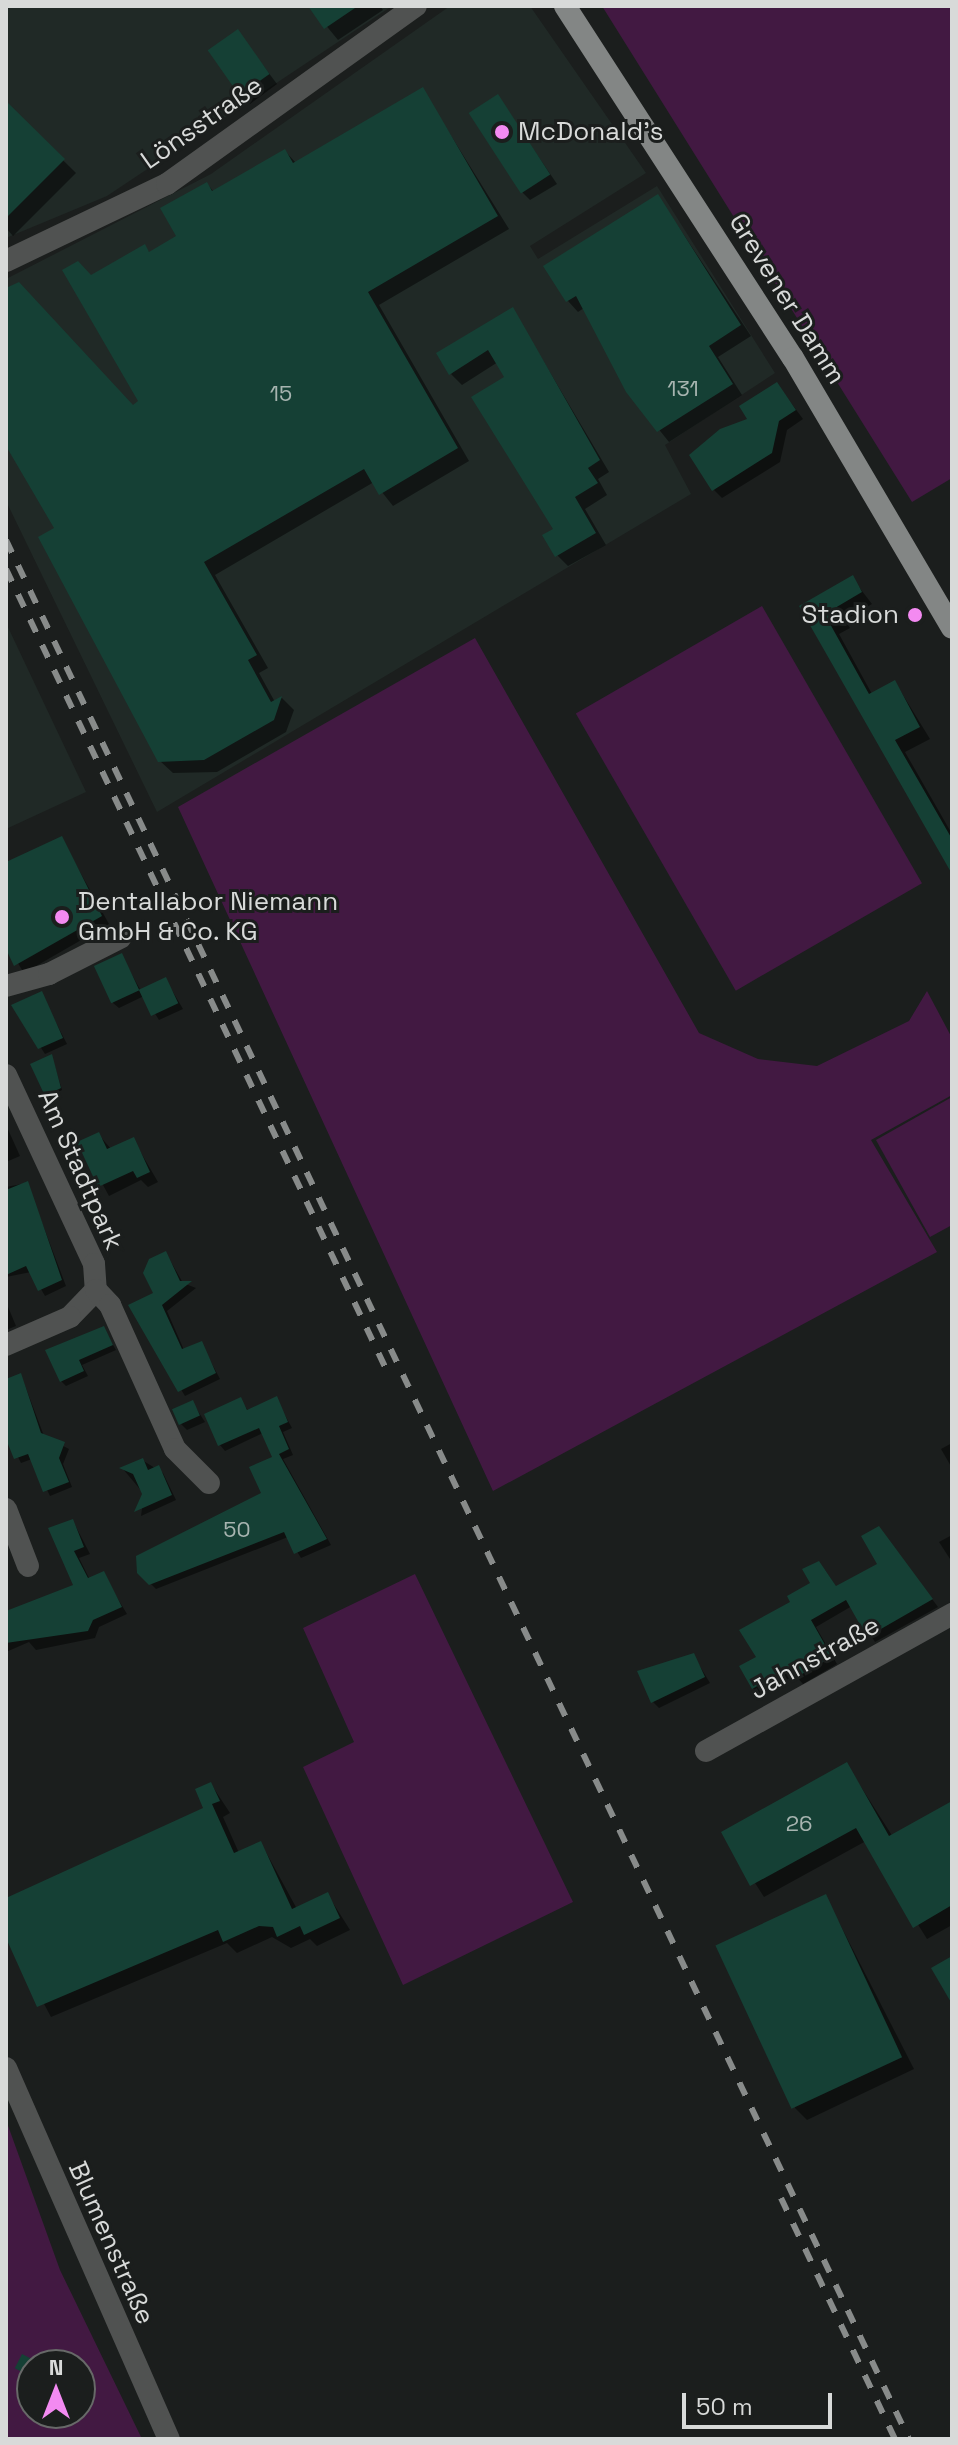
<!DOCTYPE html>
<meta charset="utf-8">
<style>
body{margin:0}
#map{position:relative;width:958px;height:2445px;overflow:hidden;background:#1b1e1d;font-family:"Space Grotesk",sans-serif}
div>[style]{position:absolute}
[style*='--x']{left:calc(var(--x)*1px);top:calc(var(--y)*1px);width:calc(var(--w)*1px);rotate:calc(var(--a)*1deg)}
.built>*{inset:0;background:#202926}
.green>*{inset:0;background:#421942;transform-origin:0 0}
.shadow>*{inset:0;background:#0007}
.building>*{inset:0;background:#154035;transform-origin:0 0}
.minor>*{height:22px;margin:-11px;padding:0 11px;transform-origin:11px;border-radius:11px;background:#505251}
.primary>*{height:22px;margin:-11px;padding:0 11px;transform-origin:11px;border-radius:11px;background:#838685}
.rail>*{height:6px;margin-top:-3px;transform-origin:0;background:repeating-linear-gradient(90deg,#888b8a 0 14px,transparent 0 28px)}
.dots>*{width:22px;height:22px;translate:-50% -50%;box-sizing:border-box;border:4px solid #1b1e1d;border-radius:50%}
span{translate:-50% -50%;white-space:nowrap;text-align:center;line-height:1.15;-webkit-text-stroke:6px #1b1e1d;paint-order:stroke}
.number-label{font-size:22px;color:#a7b4b0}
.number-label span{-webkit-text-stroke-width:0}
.street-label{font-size:26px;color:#d8dad9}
.poi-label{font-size:26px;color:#d8dad9}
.left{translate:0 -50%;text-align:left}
.right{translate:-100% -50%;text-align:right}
.frame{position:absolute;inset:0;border:8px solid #d8dad9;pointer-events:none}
.north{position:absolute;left:16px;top:2349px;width:80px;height:80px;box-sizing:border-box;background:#1b1e1d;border:2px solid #676968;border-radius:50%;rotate:0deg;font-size:22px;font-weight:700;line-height:32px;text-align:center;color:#d8dad9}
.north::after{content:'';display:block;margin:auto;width:28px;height:36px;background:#f38af1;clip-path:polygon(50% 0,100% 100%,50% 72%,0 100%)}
.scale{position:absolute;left:682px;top:2393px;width:150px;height:36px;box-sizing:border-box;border:4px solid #d8dad9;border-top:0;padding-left:10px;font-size:24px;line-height:28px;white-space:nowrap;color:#d8dad9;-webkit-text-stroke:6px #1b1e1d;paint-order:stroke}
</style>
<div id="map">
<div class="built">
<div style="clip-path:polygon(6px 6px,392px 6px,107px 196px,6px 238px)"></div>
<div style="clip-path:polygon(450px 6px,530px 6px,646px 173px,530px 246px,538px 259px,657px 186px,775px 373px,665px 445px,691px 494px,157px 812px,6px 501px,6px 279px,211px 174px)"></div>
<div style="clip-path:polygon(6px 623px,86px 792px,6px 829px)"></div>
</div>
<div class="green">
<div style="clip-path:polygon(602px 6px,952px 6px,952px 478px,912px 502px)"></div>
<div style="left:762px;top:606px;width:320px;height:215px;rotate:60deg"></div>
<div style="clip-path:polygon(475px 638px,699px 1033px,758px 1059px,817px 1066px,909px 1021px,927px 991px,952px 1038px,952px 1095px,871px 1140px,937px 1252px,493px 1491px,178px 807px)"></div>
<div style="clip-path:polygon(952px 1097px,952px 1225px,930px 1237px,876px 1140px)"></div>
<div style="clip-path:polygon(415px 1574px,573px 1902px,403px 1985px,303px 1767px,354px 1742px,303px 1628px)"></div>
<div style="clip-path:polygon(evenodd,6px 2120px,60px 2270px,142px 2439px,6px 2439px,6px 2120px,32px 2365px,80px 2365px,80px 2413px,32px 2413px,32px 2365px)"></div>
</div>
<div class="shadow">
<div style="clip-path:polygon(310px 6px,380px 6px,383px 10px,338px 40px)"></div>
<div style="clip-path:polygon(238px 32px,277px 84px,250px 104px,241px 94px)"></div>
<div style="clip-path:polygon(422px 89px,509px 229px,379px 305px,469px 461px,393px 506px,374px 482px,215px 575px,268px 668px,259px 673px,275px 702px,282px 698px,294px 710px,286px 732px,217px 772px,173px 773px,160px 761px,57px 529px,6px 445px,6px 290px,133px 407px,141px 402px,92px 277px,144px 247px,151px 254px,179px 237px,207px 184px,214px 192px,285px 151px,296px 163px)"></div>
<div style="clip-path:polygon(498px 97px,557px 184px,530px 200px,522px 192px)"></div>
<div style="clip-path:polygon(6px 104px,76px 173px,13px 236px,6px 228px)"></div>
<div style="clip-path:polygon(658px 196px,751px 336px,718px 357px,742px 395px,669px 442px,628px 391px,584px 308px,578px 312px,568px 301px,546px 267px)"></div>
<div style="clip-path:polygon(513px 310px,609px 472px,598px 479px,607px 495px,585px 509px,606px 545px,568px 566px,557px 555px,556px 530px,507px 378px,498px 362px,462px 385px,451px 374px)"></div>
<div style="clip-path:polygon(777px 384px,803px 419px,787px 430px,780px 462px,722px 498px,714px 490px)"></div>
<div style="clip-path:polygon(852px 578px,872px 604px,845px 620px,850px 628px,839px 634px,872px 694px,895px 682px,930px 739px,905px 752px,952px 834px,952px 870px,802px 607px)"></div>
<div style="clip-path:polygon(61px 838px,109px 924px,24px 973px,6px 944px,6px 864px)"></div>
<div style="clip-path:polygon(121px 955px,141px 991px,166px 980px,183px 1009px,159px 1020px,144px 996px,119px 1008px,113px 1003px)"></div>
<div style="clip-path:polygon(41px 994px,67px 1044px,45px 1054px,14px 1006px)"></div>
<div style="clip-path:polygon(52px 1057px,62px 1090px,49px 1097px,46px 1094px)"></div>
<div style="clip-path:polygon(6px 1125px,20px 1156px,6px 1162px)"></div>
<div style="clip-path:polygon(99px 1135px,111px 1149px,133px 1139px,158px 1182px,148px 1187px,141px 1180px,109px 1196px,80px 1143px)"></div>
<div style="clip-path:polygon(27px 1183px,66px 1286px,45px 1296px,31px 1272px,6px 1277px,6px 1187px)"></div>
<div style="clip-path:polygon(166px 1253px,183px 1283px,196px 1288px,167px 1311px,184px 1350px,201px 1343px,220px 1379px,185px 1396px,130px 1306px,156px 1294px)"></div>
<div style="clip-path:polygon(6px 1302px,16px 1326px,6px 1330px)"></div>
<div style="clip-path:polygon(103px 1328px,116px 1350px,82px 1365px,88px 1376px,66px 1386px,61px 1381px)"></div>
<div style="clip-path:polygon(21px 1375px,44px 1436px,69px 1449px,63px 1464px,72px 1487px,50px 1496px,32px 1459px,21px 1463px,6px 1433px,6px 1381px)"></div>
<div style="clip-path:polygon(276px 1399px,292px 1428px,283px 1432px,293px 1455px,283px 1459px,331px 1545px,301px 1558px,288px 1537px,156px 1589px,139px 1572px,264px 1494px,275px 1458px,263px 1433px,225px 1451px,220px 1445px,241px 1400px,249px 1412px)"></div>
<div style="clip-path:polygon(192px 1402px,205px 1422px,187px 1430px,181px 1424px)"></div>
<div style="clip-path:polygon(952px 1443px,952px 1468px,941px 1449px)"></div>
<div style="clip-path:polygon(142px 1460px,163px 1473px,176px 1500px,141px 1516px,144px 1494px,123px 1469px)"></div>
<div style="clip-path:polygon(73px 1521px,90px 1554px,79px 1558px,90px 1580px,103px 1574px,127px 1614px,99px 1627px,95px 1638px,36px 1650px,29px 1642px,6px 1652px,6px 1615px,75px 1586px)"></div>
<div style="clip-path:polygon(879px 1528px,938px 1607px,875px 1642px,852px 1606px,816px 1627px,837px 1664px,803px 1684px,795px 1675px,760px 1695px,753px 1688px,758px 1657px,793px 1603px,825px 1570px,837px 1588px,879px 1564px)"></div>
<div style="clip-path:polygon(952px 1535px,952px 1562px,939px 1542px)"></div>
<div style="clip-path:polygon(693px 1655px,710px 1683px,659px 1708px,653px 1702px)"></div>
<div style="clip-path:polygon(847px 1765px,893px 1837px,952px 1803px,952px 1925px,927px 1939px,866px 1841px,764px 1897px,723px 1833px)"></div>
<div style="clip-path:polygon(211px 1784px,230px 1813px,223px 1817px,239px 1853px,261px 1843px,297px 1909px,328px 1895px,350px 1930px,317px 1946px,310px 1939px,291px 1948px,272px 1937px,237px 1953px,227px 1943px,51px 2017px,6px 1933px,6px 1901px,206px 1809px)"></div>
<div style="clip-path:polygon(826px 1897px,914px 2069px,807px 2120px,795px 2108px)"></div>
</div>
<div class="building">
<div style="clip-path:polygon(308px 6px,358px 6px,324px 29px)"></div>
<div style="left:238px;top:29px;width:55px;height:37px;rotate:55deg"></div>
<div style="clip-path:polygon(423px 87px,498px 216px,368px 292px,458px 448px,379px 495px,364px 469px,204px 562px,257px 655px,248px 660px,271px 702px,282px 696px,274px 720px,204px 760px,158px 762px,38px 537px,54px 528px,6px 446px,6px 288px,19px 282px,133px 405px,138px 401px,62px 270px,78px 261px,91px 275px,145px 244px,149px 252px,176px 236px,160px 208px,207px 182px,212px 191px,285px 149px,293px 163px)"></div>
<div style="left:498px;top:94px;width:96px;height:35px;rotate:57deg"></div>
<div style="clip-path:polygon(6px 101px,65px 159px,6px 218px)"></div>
<div style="clip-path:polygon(658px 194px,741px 325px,709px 346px,733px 384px,657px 432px,626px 392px,576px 296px,566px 302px,543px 266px)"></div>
<div style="clip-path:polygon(513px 307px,600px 460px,588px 468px,598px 483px,575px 497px,596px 533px,555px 557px,542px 535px,553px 529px,471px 397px,504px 377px,488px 350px,449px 375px,436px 353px)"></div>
<div style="clip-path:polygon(777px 382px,796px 410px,779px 421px,772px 453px,712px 491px,689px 455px,720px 429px,747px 419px,739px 406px)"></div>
<div style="clip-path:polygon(853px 575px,862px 592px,835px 608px,840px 616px,829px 622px,869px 694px,895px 680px,920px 727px,895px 740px,952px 839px,952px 874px,799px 606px)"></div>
<div style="clip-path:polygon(62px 836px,102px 916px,14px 966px,6px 949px,6px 862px)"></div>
<div style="left:122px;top:953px;width:41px;height:31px;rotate:65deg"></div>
<div style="left:166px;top:977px;width:29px;height:30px;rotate:65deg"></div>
<div style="clip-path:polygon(42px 991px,63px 1038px,38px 1049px,11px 1005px)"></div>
<div style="clip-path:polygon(52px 1054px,61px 1088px,45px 1096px,30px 1064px)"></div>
<div style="clip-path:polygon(99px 1132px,107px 1149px,134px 1137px,150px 1172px,137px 1178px,133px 1171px,98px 1187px,77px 1142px)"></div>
<div style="clip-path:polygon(28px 1181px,62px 1280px,38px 1291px,26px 1266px,6px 1275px,6px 1190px)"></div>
<div style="clip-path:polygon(166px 1251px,180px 1281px,192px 1281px,162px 1305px,182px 1349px,202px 1341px,216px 1373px,178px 1392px,128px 1305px,153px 1293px,143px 1273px,149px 1259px)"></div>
<div style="clip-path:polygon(104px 1326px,113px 1345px,79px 1360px,84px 1371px,60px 1382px,45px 1350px)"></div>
<div style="clip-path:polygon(21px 1373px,41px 1433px,65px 1442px,59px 1458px,69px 1482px,43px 1492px,28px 1454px,14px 1459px,6px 1439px,6px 1379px)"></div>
<div style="clip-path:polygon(277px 1396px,288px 1422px,279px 1426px,289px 1449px,279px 1454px,327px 1539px,294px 1554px,284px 1532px,149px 1585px,137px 1573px,136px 1556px,261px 1493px,249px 1467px,272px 1457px,259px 1428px,218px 1446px,204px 1414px,241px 1397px,247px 1410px)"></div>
<div style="left:193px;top:1400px;width:17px;height:23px;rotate:66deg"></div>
<div style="clip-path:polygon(143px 1458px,148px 1470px,159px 1465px,172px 1495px,134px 1512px,142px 1494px,133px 1474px,119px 1468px)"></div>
<div style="clip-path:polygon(73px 1519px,84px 1547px,74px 1551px,88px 1578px,104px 1571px,122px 1607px,93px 1620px,88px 1631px,6px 1643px,6px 1611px,73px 1585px,48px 1528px)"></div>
<div style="clip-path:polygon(879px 1526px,933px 1599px,867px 1637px,846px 1600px,811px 1620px,832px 1657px,795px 1678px,789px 1668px,752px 1689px,739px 1666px,756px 1657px,739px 1630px,790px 1602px,787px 1596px,810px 1583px,802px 1569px,819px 1561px,836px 1586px,877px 1564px,861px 1536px)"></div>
<div style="clip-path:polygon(694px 1653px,705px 1677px,651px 1703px,637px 1671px)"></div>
<div style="clip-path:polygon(847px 1762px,889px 1836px,952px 1801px,952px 1905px,913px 1928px,856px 1828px,750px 1886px,721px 1832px)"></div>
<div style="clip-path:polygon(211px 1782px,220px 1801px,212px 1804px,234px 1853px,261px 1841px,292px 1909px,328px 1892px,340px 1918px,304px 1935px,300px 1926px,277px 1937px,273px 1927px,259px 1926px,223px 1942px,218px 1930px,37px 2007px,6px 1938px,6px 1898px,203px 1808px,195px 1789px)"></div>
<div style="left:826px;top:1894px;width:180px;height:122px;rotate:65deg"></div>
<div style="clip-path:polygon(952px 1956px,952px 2004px,931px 1968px)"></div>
<div style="left:22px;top:2354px;width:16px;height:16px;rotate:27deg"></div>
</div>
<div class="minor">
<div style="--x:6;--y:261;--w:178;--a:-25.6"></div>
<div style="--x:167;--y:184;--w:306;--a:-35.6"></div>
<div style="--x:6;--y:986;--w:45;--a:-15.6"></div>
<div style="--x:49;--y:974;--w:80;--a:-26.9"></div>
<div style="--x:6;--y:1075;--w:208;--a:65"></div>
<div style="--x:94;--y:1264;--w:26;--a:86"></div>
<div style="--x:96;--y:1290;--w:37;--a:134"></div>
<div style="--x:70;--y:1317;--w:70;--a:156.4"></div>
<div style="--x:96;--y:1290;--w:21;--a:47"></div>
<div style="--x:110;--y:1305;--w:158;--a:65.7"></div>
<div style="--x:175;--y:1449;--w:48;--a:45"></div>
<div style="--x:6;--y:1509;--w:61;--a:68.9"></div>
<div style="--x:706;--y:1751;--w:282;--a:-29.1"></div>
<div style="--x:6;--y:2068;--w:405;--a:66.3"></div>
</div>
<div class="primary">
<div style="--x:565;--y:6;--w:419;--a:57.1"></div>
<div style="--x:793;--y:358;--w:313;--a:59.5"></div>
</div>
<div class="rail">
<div style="--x:6;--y:540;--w:2103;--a:64.57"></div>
<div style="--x:6;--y:569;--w:888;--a:64.59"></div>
<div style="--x:781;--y:2198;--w:267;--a:64.7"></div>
</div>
<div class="dots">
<div style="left:502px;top:132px;background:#f38af1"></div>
<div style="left:915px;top:615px;background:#f38af1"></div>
<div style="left:62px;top:917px;background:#f38af1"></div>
</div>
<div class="number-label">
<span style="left:683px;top:389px">131</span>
<span style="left:281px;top:394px">15</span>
<span style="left:237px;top:1530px">50</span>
<span style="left:799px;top:1824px">26</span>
</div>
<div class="street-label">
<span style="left:202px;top:123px;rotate:-35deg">Lönsstraße</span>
<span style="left:787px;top:299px;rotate:58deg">Grevener Damm</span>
<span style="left:80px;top:1170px;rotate:66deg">Am Stadtpark</span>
<span style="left:815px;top:1658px;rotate:-29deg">Jahnstraße</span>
<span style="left:111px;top:2243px;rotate:66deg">Blumenstraße</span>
</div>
<div class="poi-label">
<span class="left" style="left:518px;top:132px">McDonald's</span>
<span class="right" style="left:899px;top:615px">Stadion</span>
<span class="left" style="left:78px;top:917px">Dentallabor Niemann<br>GmbH &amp; Co. KG</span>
</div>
<div class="frame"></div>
<div class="north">N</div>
<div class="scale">50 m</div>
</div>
